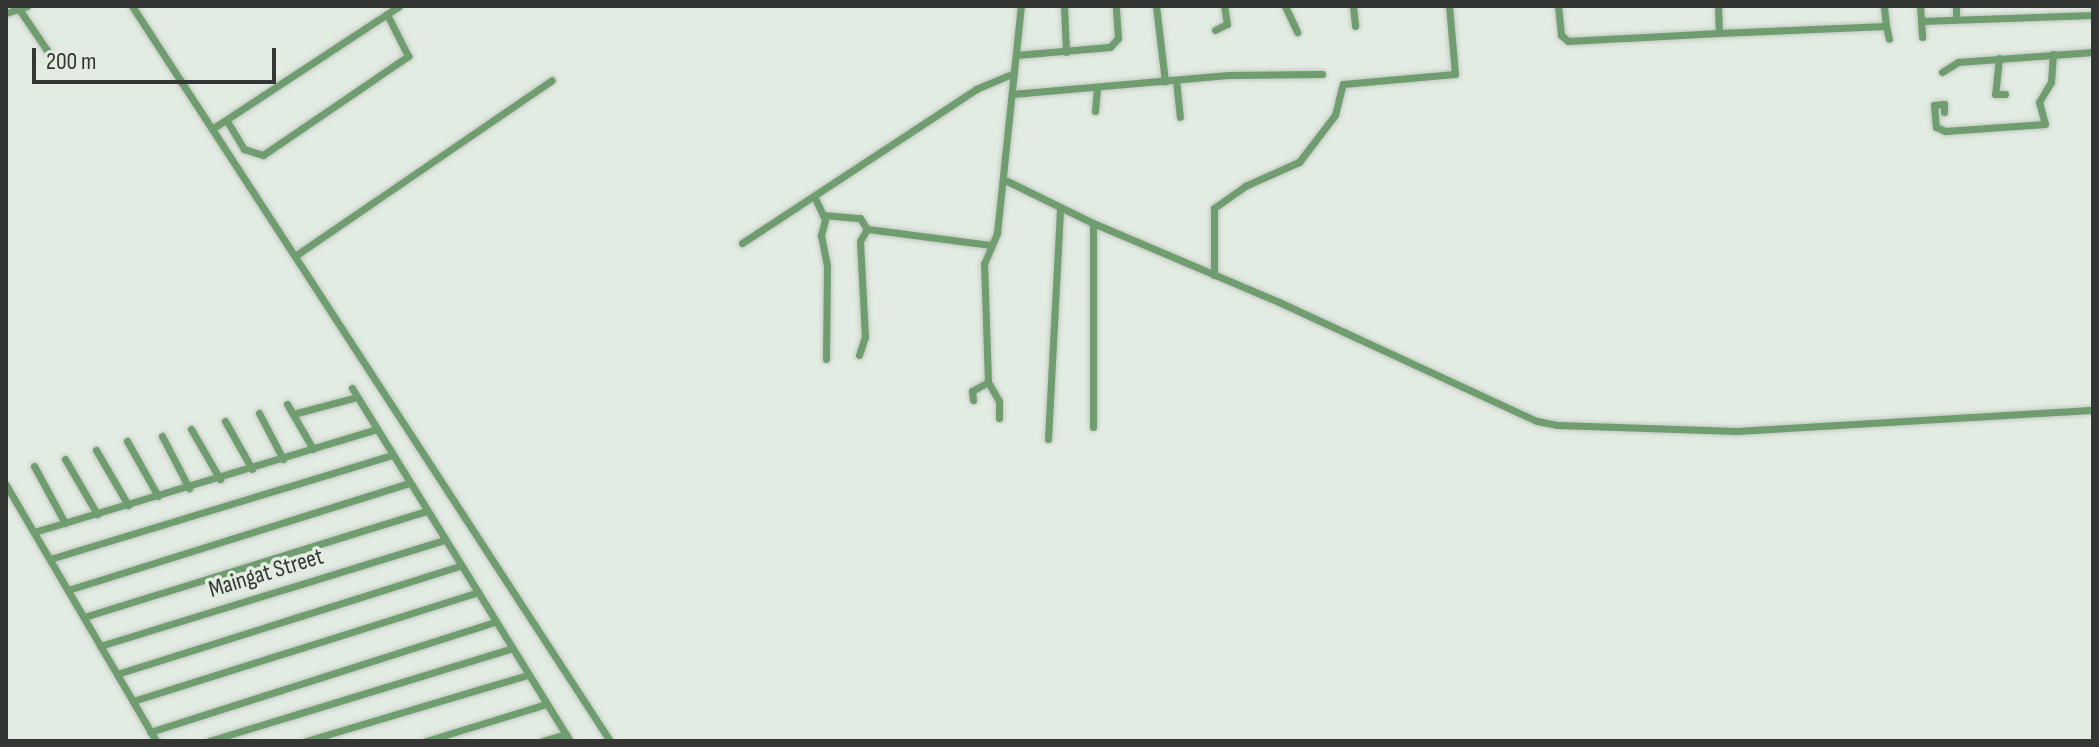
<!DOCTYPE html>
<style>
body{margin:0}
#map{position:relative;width:2099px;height:747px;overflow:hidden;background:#e3ece3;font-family:"Sofia Sans Condensed",sans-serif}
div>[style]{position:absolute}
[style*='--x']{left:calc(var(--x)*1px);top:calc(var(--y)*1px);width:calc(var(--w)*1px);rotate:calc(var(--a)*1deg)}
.roads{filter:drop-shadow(0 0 2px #c0c8c0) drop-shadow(0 0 2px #c0c8c0)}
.minor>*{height:7px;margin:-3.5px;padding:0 3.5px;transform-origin:3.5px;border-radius:3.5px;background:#6f9d6f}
span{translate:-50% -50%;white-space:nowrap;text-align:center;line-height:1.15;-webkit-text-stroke:7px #e3ece3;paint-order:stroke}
.street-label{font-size:24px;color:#333633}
.frame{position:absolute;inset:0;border:8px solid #333633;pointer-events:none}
.scale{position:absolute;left:32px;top:48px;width:244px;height:36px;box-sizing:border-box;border:4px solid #333633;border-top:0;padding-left:10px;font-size:24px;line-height:28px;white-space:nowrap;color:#333633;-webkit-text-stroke:6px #e3ece3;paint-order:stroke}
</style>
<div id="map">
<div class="roads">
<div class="minor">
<div style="--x:132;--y:6;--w:877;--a:56.96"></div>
<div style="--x:1064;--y:6;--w:46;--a:87.5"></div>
<div style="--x:1156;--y:6;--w:76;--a:83.2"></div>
<div style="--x:1285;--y:6;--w:29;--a:65"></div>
<div style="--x:1353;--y:6;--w:20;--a:84"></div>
<div style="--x:1558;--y:6;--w:29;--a:84"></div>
<div style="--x:1561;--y:35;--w:9;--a:41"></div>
<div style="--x:1568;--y:41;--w:151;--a:-3"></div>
<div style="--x:1718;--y:6;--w:27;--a:88"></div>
<div style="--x:1719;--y:33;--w:167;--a:-2.4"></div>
<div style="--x:1886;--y:26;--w:20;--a:-96"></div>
<div style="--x:1920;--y:6;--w:31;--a:86"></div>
<div style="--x:1956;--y:6;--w:13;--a:90"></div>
<div style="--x:19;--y:9;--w:64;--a:55.8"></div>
<div style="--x:6;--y:13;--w:22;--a:-18"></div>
<div style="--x:1921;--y:21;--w:172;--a:-2"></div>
<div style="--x:1886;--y:26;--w:13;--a:77"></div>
<div style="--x:1215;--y:30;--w:13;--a:-27"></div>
<div style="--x:1227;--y:24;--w:18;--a:-99"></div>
<div style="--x:1016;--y:55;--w:94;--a:-4.9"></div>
<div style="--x:1110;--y:47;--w:12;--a:-48"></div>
<div style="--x:1118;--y:38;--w:32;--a:-94"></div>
<div style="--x:1999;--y:58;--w:36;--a:96"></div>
<div style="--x:1995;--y:94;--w:10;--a:0"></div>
<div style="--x:1942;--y:72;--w:19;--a:-32"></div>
<div style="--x:1958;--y:62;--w:135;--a:-4.2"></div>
<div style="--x:1176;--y:80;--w:37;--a:84"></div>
<div style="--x:1012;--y:94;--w:217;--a:-5"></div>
<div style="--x:1228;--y:75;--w:94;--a:-0.6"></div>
<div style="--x:1095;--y:111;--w:23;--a:-85"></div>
<div style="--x:1944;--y:112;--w:8;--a:-90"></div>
<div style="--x:1944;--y:104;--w:10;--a:174"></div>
<div style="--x:1934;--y:105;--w:22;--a:85"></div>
<div style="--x:1936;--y:127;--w:10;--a:24"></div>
<div style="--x:1945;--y:131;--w:100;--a:-4"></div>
<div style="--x:2045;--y:124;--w:23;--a:-105"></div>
<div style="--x:2039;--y:102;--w:23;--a:-59"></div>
<div style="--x:2051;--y:82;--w:28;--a:-86"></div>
<div style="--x:227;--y:121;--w:33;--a:59"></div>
<div style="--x:244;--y:149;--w:20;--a:18"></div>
<div style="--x:263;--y:155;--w:176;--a:-34.3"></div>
<div style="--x:408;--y:56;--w:47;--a:-116.6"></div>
<div style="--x:212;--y:129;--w:224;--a:-33.3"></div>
<div style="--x:1003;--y:179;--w:100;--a:26.1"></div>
<div style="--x:1093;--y:223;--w:204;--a:90"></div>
<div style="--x:814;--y:196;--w:26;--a:65"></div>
<div style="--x:825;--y:220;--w:16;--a:105"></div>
<div style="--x:821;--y:235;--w:31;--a:79"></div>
<div style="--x:827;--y:265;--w:94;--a:90.6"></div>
<div style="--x:823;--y:215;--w:37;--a:5"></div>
<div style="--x:860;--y:218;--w:13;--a:58"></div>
<div style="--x:1093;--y:223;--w:202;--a:23"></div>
<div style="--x:1279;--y:302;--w:284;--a:24.8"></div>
<div style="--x:1537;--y:421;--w:20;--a:11"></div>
<div style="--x:1557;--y:425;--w:180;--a:1.9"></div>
<div style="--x:1737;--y:431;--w:357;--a:-3.4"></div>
<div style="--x:742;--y:243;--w:280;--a:-33.3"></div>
<div style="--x:976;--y:89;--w:41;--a:-22.8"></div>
<div style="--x:295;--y:256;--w:311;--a:-34.4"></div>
<div style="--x:1214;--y:275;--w:67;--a:-90"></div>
<div style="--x:1214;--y:208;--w:38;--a:-35"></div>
<div style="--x:1245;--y:186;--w:59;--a:-24"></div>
<div style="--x:1299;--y:162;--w:59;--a:-52.5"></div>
<div style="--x:1335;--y:115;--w:32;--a:-76"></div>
<div style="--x:1343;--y:84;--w:112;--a:-5.1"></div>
<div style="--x:1455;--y:74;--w:68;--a:-95"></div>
<div style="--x:859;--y:355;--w:19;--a:-72"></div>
<div style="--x:865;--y:337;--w:96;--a:-93"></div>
<div style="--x:860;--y:241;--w:14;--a:-60"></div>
<div style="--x:867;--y:229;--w:125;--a:7.4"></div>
<div style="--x:352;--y:388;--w:415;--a:58.3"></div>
<div style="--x:973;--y:400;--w:9;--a:-96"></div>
<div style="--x:972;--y:391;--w:18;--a:-29"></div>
<div style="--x:287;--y:404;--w:52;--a:60"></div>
<div style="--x:259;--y:413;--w:52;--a:62.4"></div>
<div style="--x:293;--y:414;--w:66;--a:-14.9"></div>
<div style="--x:999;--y:418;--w:17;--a:-90"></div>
<div style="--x:999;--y:401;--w:22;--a:-120"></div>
<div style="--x:988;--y:382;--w:118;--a:-91.9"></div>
<div style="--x:984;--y:264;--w:34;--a:-67"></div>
<div style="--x:997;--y:233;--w:228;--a:-84"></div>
<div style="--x:225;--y:421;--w:55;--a:60.6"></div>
<div style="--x:191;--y:429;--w:58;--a:59.9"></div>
<div style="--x:162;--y:436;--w:59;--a:62.6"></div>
<div style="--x:1048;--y:439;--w:231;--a:-87"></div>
<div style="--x:127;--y:441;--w:63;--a:60.6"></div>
<div style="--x:96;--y:450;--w:64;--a:59.8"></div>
<div style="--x:65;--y:459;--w:64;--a:59.8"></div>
<div style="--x:34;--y:466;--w:65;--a:61.5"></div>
<div style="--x:6;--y:485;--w:297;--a:59.6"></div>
<div style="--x:34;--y:532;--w:358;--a:-16.7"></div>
<div style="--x:50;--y:559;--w:358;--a:-16.9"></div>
<div style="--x:68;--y:590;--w:358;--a:-17.4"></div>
<div style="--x:84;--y:617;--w:358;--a:-17.2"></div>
<div style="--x:100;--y:646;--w:360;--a:-17.1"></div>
<div style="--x:117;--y:674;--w:360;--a:-17.5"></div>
<div style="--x:133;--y:701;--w:360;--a:-17.5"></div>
<div style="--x:150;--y:732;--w:361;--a:-17.7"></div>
<div style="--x:209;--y:741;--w:315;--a:-17"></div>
<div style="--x:306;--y:741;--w:231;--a:-16.6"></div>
<div style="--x:426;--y:741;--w:126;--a:-17.1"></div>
<div style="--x:542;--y:741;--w:25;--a:-16"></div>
</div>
</div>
<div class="street-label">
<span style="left:266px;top:573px;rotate:-17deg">Maingat Street</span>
</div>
<div class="frame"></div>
<div class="scale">200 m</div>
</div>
